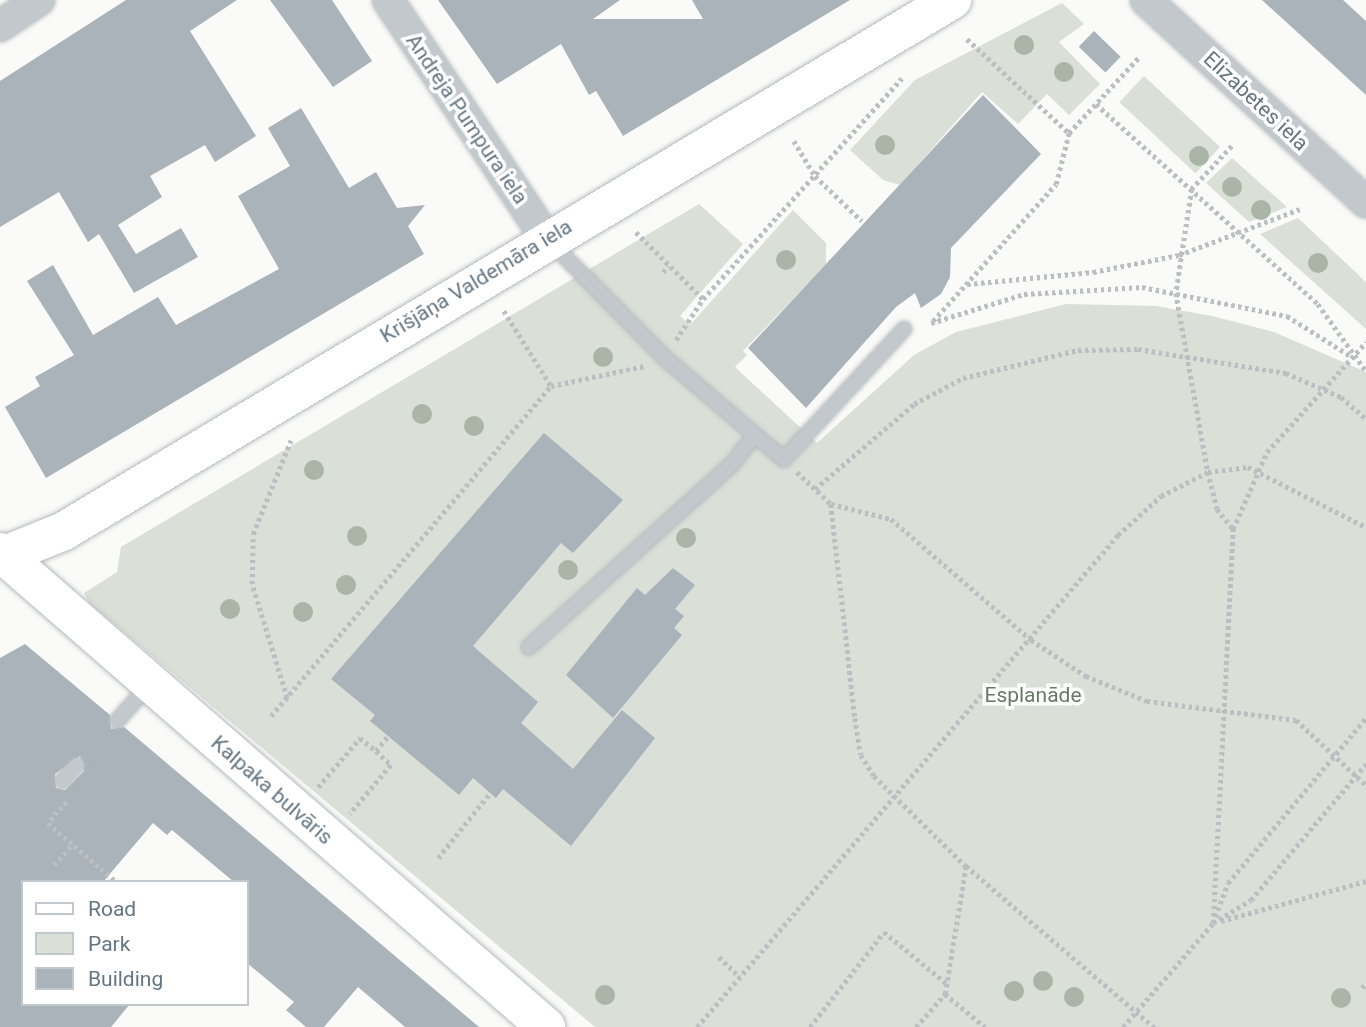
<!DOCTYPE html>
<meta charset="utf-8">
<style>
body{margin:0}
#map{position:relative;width:1366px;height:1027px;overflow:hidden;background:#fafaf8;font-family:Roboto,sans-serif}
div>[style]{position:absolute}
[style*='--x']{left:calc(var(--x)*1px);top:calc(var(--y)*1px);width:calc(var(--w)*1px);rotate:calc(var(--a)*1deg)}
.green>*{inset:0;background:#dadfd7;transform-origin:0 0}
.building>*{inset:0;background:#aab3b9;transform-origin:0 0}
.path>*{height:4.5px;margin-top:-2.25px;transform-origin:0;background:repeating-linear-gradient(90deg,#bbbfc2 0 3.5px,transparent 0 7px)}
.roads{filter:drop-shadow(0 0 2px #b5babe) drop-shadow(0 0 2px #b5babe)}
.service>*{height:14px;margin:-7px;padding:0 7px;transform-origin:7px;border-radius:7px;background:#c3c8cc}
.minor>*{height:30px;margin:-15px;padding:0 15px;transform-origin:15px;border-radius:15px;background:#c3c8cc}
.primary>*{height:38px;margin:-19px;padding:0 19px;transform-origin:19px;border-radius:19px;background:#fff}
.trees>*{width:20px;height:20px;margin:-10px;border-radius:50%;background:#aab4a7}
span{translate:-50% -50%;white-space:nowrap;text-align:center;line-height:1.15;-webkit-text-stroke:7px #fff;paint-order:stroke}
.street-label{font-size:21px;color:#657683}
.park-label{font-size:21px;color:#687a64}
.legend{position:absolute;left:21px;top:880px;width:228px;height:126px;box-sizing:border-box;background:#fff;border:2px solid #c1c8cd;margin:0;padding:9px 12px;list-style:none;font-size:21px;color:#657683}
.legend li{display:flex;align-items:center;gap:14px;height:35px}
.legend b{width:35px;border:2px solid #c1c8cd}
</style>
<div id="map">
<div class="green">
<div style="clip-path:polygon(1062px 3px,1084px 24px,1059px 42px,1100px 84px,1069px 115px,1047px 94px,1018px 124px,982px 92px,900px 185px,883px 180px,850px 150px,915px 80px)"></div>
<div style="left:1144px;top:76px;width:104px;height:36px;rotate:43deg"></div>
<div style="clip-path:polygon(1232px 158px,1287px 207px,1249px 222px,1206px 183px)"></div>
<div style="clip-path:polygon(699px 204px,743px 244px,680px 316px,690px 325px,793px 210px,826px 243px,826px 265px,743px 351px,747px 355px,735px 367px,817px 443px,914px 355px,956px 332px,1066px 304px,1156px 306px,1212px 316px,1274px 332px,1366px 372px,1366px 1027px,595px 1027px,89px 603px,84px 593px,117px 572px,121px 547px)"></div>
<div style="clip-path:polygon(1298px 218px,1366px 282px,1366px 329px,1260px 234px)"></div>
</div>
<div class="building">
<div style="clip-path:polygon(126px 0,237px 0,190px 31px,256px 136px,215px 162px,205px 145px,150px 176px,162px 197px,118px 225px,136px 254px,181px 228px,198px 257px,134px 293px,99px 234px,88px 242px,59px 192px,0 227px,0 81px)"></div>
<div style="clip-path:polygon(270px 0,332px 0,372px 61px,333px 87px)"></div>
<div style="clip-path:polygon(438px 0,620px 0,593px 19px,703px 19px,692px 0,850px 0,623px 136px,596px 91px,589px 95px,561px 44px,497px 84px)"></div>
<div style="clip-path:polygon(1262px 0,1343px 0,1366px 21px,1366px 95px)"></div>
<div style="left:1094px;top:31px;width:37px;height:22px;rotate:44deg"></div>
<div style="clip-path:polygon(983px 95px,1041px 154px,951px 248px,950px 277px,941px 294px,921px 308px,915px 293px,896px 307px,806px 408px,748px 348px)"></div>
<div style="clip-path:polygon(301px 108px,349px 188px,376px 172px,397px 208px,425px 205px,408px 226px,424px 254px,46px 478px,5px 407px,40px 386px,35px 377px,74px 355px,27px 281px,53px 265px,93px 335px,158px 297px,176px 325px,279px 269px,238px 196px,290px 166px,268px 128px)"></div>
<div style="clip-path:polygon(544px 433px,623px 500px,573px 553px,561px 543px,473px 646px,538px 702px,521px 723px,573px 769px,622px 710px,655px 738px,571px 846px,503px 789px,496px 798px,473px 778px,459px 795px,370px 721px,375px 715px,331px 679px)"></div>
<div style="clip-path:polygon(673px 568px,695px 585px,675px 609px,684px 616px,674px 628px,682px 635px,613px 718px,566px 675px,637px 588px,645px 595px)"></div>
<div style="clip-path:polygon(evenodd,25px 644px,110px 715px,111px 729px,124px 727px,479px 1027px,405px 1027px,358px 987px,324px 1027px,306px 1027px,286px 1010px,294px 1002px,247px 963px,247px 882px,234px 882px,172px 830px,167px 835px,153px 823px,103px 882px,23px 882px,23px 1004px,130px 1004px,111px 1027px,0 1027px,0 658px,25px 644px,80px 756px,84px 771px,65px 790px,56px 788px,55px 774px,80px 756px)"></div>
</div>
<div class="path">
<div style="--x:967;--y:39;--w:139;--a:42.7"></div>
<div style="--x:1069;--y:133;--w:105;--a:-47.3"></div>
<div style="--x:1096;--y:104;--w:299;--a:42"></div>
<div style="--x:1318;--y:304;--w:82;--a:54.4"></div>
<div style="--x:794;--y:141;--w:41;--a:59"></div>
<div style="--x:815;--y:176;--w:65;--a:43.8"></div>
<div style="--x:1232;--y:146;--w:59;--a:132.9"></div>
<div style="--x:1192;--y:189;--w:105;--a:98.7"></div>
<div style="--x:1176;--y:293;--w:182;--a:79.9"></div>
<div style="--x:1208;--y:472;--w:38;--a:76"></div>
<div style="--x:1217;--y:509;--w:26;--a:51"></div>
<div style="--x:636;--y:232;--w:95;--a:45"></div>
<div style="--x:663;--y:272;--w:8;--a:-45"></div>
<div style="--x:967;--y:284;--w:127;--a:-5.4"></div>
<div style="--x:1093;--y:272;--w:88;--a:-11.2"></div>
<div style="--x:1179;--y:255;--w:129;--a:-20.8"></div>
<div style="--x:504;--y:311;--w:89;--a:57.9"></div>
<div style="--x:933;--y:321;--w:184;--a:-48.1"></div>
<div style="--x:1056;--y:184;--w:53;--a:-75.7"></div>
<div style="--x:931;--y:323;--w:97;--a:-17.3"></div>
<div style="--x:1024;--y:294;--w:118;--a:-3.4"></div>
<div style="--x:1142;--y:287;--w:148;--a:11.3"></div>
<div style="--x:1287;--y:316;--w:77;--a:32.2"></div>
<div style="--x:676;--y:340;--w:49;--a:-56.6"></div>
<div style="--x:703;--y:299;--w:297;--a:-48"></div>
<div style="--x:797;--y:472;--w:47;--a:43.3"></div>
<div style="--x:831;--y:504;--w:215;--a:83.6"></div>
<div style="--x:855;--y:718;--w:37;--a:81"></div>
<div style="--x:861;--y:755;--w:25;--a:58"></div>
<div style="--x:874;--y:776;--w:129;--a:44.4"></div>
<div style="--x:966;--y:866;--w:248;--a:40.6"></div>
<div style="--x:815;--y:489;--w:130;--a:-40.6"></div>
<div style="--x:914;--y:404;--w:55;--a:-28"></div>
<div style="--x:963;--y:378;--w:118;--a:-13.7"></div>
<div style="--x:1078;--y:350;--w:60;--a:-1"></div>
<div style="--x:1138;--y:349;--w:150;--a:9.2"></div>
<div style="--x:1286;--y:373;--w:60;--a:23.6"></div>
<div style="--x:1341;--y:397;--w:33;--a:41"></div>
<div style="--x:831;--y:504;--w:62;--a:14"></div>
<div style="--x:891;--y:519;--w:185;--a:40.8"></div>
<div style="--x:1031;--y:640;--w:66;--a:33.2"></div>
<div style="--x:1086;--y:676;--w:66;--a:22.3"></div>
<div style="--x:1147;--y:701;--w:150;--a:7.3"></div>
<div style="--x:1296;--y:720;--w:96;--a:42.9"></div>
<div style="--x:287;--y:698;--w:119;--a:-107.1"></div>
<div style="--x:252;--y:584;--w:50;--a:-88.9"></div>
<div style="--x:253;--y:534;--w:101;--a:-68"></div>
<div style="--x:271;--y:716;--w:433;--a:-49.7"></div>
<div style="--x:551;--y:386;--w:95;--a:-12.1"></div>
<div style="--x:376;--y:751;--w:19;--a:-51"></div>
<div style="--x:318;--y:787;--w:65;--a:-49.4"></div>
<div style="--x:360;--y:738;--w:21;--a:39"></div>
<div style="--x:376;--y:751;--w:21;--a:43"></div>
<div style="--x:391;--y:765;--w:64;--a:129.9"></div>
<div style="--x:67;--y:802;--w:28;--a:132"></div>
<div style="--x:48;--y:823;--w:87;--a:40.8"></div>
<div style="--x:438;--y:858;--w:83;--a:-51.3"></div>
<div style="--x:54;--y:865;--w:28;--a:-48"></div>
<div style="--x:1215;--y:917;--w:36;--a:-69"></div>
<div style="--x:1228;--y:883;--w:215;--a:-50.1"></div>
<div style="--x:1221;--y:921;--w:150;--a:-15.4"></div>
<div style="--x:1213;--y:923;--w:395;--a:-87.1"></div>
<div style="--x:1233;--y:529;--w:84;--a:-66.2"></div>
<div style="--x:1267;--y:452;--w:148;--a:-48"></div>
<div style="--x:719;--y:957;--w:29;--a:44"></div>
<div style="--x:1362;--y:988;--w:6;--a:-51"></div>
<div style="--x:945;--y:994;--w:52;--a:39.5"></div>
<div style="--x:697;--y:1027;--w:648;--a:-49.45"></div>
<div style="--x:1118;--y:535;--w:58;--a:-42.2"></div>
<div style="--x:1161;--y:496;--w:53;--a:-27.1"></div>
<div style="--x:1208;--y:472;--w:40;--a:-7.1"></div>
<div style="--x:1248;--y:467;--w:132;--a:27"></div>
<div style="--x:810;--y:1027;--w:120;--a:-52.1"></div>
<div style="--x:884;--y:932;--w:82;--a:39.5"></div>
<div style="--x:916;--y:1027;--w:44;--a:-48.7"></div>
<div style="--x:945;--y:994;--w:130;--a:-80.7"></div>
<div style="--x:1123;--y:1027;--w:138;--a:-49.1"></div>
<div style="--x:1213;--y:923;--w:44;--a:-31.2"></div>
<div style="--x:1251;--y:900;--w:178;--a:-49.8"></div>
</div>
<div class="roads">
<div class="service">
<div style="--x:755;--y:435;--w:38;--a:40"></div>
<div style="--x:784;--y:459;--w:177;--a:-47.3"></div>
<div style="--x:529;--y:647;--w:275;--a:-42"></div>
<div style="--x:733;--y:463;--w:36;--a:-52"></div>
<div style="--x:755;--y:435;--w:118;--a:-139.5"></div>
<div style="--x:665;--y:358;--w:162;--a:-134.7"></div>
<div style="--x:117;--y:721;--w:50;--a:-48.3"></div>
<div style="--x:62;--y:781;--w:22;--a:-47"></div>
</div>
<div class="minor">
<div style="--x:388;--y:0;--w:286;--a:56.4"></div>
<div style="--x:1146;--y:0;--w:299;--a:42.6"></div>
<div style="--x:0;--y:26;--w:47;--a:-33.7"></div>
</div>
<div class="primary">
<div style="--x:0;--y:552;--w:724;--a:41.02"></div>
<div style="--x:0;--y:557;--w:69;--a:-22.1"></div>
<div style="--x:64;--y:531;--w:1035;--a:-30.88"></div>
</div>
</div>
<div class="trees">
<div style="left:1024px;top:45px"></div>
<div style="left:1064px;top:72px"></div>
<div style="left:885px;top:145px"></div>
<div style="left:1199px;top:156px"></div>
<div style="left:1232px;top:187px"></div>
<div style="left:1261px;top:210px"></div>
<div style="left:786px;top:260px"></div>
<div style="left:1318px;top:263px"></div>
<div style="left:603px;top:357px"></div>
<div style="left:422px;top:414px"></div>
<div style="left:474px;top:426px"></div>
<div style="left:314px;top:470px"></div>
<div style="left:357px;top:536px"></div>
<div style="left:686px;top:538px"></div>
<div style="left:568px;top:570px"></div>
<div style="left:346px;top:585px"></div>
<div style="left:230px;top:609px"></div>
<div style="left:303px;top:612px"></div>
<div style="left:1043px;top:981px"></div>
<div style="left:1014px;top:991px"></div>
<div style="left:605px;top:995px"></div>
<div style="left:1074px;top:997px"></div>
<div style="left:1341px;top:998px"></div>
</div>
<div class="street-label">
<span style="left:1256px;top:101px;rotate:43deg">Elizabetes iela</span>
<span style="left:467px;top:119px;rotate:56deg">Andreja Pumpura iela</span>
<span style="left:476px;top:281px;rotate:-31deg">Krišjāņa Valdemāra iela</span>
<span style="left:272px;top:790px;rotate:41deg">Kalpaka bulvāris</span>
</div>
<div class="park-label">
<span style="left:1033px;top:695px">Esplanāde</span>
</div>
<ul class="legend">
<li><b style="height:9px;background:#fff"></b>Road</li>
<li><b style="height:19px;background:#dadfd7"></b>Park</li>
<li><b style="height:19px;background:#aab3b9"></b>Building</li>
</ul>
</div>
